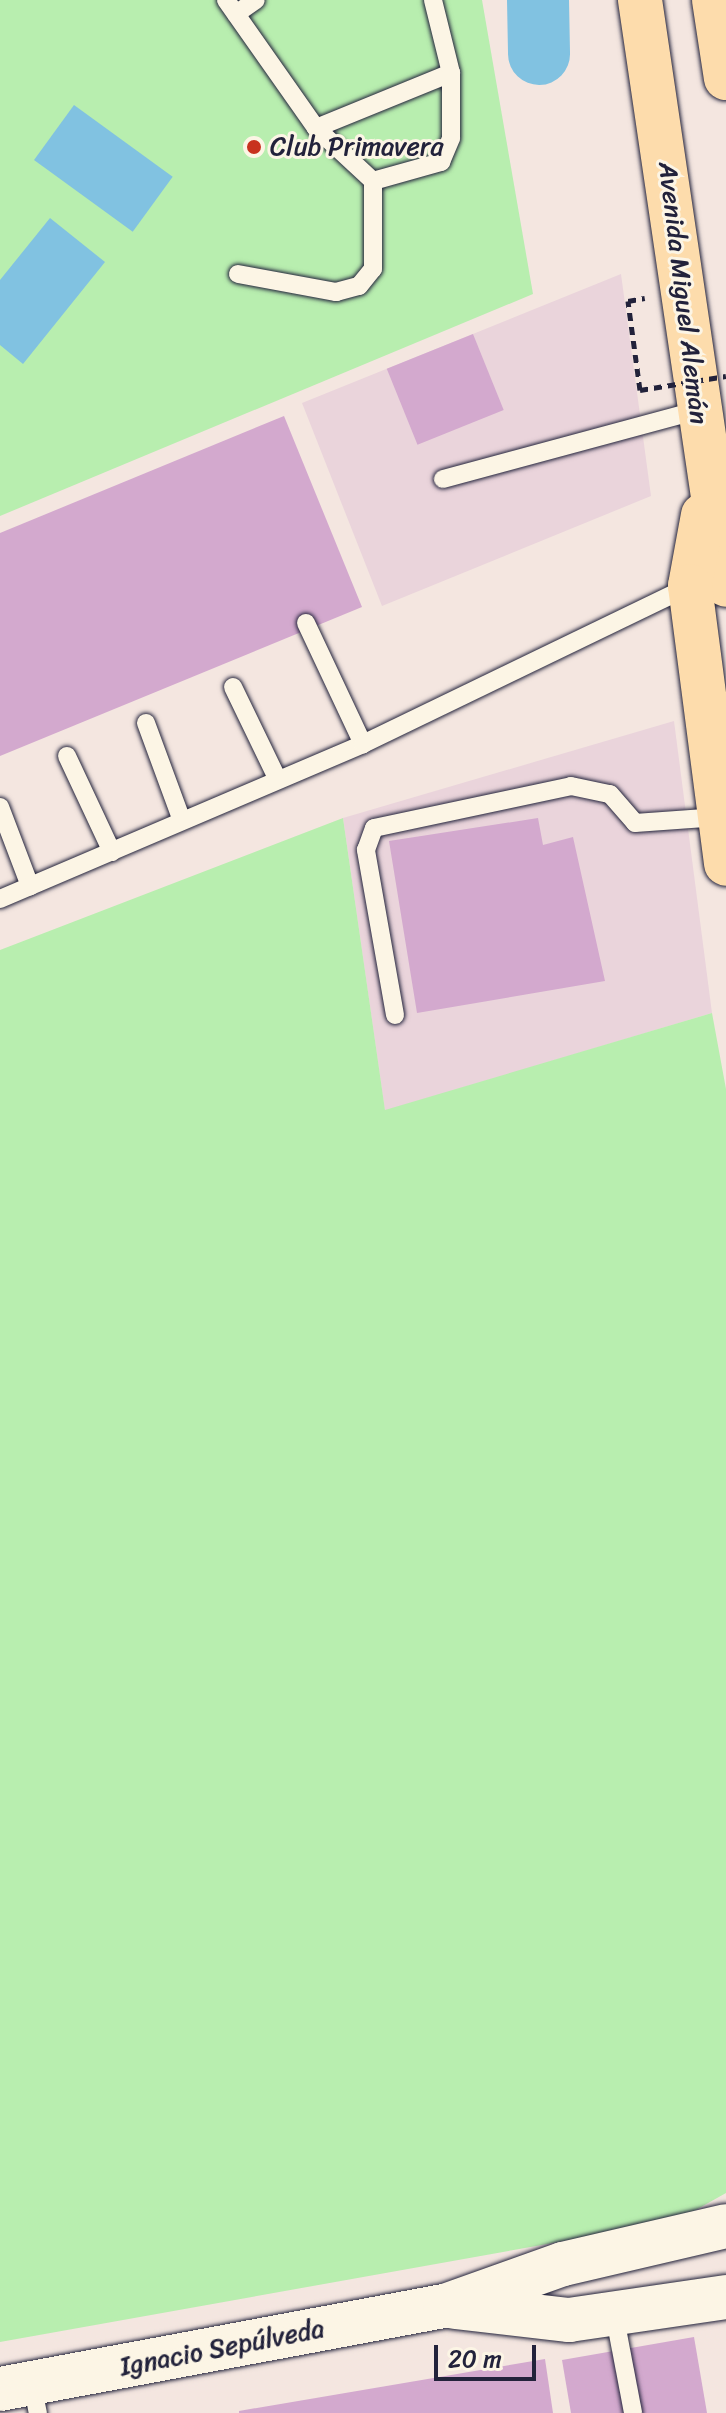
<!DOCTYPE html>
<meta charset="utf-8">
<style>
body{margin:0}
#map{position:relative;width:726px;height:2413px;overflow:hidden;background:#f4e6e0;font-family:Sriracha,sans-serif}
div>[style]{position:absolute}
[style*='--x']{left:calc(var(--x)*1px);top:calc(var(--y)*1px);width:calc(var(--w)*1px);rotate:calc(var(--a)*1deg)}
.built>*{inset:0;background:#ead4db}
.green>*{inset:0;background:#b8eeaf}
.water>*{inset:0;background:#81c2e1;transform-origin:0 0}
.river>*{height:62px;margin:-31px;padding:0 31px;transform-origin:31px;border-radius:31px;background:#81c2e1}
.building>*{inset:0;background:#d3a9ce;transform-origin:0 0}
.path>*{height:5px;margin-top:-2.5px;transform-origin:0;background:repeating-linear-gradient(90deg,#22223b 0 8px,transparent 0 14px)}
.roads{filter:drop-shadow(0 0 2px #22223b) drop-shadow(0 0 2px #22223b)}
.lane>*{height:18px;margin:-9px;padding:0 9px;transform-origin:9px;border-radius:9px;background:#fcf5e5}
.secondary>*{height:44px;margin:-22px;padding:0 22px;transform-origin:22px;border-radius:22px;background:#fcf5e5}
.highway>*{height:44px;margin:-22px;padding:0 22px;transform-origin:22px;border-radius:22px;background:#fddcac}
.path-bridge>*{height:5px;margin-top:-2.5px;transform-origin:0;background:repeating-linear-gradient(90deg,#22223b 0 8px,transparent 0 14px)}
.dots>*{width:22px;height:22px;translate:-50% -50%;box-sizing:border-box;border:4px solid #fcf5e5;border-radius:50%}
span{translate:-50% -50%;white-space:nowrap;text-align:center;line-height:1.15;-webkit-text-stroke:6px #fcf5e5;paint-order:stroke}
.poi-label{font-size:26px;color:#22223b}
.left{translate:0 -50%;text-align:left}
.street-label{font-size:26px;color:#22223b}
.scale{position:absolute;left:434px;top:2345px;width:102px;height:36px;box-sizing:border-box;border:4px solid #22223b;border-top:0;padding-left:10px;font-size:24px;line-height:28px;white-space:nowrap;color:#22223b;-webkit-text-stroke:6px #fcf5e5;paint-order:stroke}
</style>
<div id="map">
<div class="built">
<div style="clip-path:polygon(621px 274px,651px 496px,382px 606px,302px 403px)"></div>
<div style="clip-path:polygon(674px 721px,712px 1013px,385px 1111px,343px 818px)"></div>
</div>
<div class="green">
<div style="clip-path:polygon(0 0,482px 0,533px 294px,0 516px)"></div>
<div style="clip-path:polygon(343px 818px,385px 1110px,712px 1013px,726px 1089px,726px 2193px,676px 2221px,0 2342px,0 950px)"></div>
</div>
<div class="water">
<div style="left:74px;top:105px;width:122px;height:68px;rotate:36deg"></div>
<div style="clip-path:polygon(50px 218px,105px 262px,23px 364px,0 345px,0 280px)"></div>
</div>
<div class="river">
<div style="--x:538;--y:0;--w:54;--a:88.9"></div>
</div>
<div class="building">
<div style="left:473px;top:334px;width:82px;height:93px;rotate:68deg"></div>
<div style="clip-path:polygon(284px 416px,362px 607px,0 756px,0 533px)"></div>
<div style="clip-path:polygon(538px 818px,543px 845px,573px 837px,605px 981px,417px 1013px,389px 841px)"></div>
<div style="clip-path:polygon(694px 2337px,707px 2413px,571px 2413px,562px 2360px)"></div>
<div style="clip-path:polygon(545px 2359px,553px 2413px,239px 2413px,239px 2411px)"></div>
</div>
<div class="path">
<div style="--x:640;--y:390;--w:90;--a:-97.7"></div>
<div style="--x:628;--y:301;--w:17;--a:-10"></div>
</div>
<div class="roads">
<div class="lane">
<div style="--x:226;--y:0;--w:156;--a:54.9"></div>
<div style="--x:316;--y:128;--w:146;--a:-22.2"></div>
<div style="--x:451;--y:73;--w:75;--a:-103.9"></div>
<div style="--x:236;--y:14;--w:24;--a:-35"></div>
<div style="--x:373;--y:181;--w:71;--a:-15.6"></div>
<div style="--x:441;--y:162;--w:26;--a:-67"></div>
<div style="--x:451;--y:138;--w:65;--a:-90"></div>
<div style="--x:238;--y:274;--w:100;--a:10.4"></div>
<div style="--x:336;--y:292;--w:24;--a:-15"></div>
<div style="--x:359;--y:286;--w:22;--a:-51"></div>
<div style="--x:373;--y:269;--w:88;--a:-90"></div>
<div style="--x:373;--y:181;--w:78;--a:-137.1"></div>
<div style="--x:443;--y:479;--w:264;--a:-15.1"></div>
<div style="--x:306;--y:623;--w:134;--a:64.8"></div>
<div style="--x:233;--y:687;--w:103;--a:64.2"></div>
<div style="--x:146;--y:723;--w:104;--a:69.8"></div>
<div style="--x:67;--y:756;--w:106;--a:64.9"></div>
<div style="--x:0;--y:807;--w:85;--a:69.2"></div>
<div style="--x:0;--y:899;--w:395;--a:-23.1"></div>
<div style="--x:363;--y:744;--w:363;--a:-25.8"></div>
<div style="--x:395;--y:1015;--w:168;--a:-100"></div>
<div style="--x:366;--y:850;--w:23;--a:-70"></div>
<div style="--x:374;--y:828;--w:201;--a:-12"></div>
<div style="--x:571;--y:786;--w:40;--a:12"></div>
<div style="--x:610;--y:794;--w:38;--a:49"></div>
<div style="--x:635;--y:823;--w:84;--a:-4.1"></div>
<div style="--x:614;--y:2313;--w:102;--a:79.2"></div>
<div style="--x:32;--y:2383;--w:31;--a:79"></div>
</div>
<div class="secondary">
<div style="--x:455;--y:2307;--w:115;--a:6.5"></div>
<div style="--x:569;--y:2320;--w:159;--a:-8.3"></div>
<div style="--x:0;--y:2389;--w:453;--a:-10.6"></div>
<div style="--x:445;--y:2306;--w:125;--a:-19.6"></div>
<div style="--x:563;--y:2264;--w:167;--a:-13.1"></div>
</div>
<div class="highway">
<div style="--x:640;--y:0;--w:591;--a:81.64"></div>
<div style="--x:714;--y:0;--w:79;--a:81.3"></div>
<div style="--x:703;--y:515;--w:72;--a:100.4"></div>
<div style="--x:690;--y:586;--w:280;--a:82.6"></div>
</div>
</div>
<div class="path-bridge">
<div style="--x:640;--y:390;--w:87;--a:-9.2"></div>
</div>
<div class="dots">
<div style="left:254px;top:147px;background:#c8321e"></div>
</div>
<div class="poi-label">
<span class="left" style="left:270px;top:147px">Club Primavera</span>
</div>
<div class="street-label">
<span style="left:683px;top:293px;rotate:83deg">Avenida Miguel Alemán</span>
<span style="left:222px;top:2348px;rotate:-11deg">Ignacio Sepúlveda</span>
</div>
<div class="scale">20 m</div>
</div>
